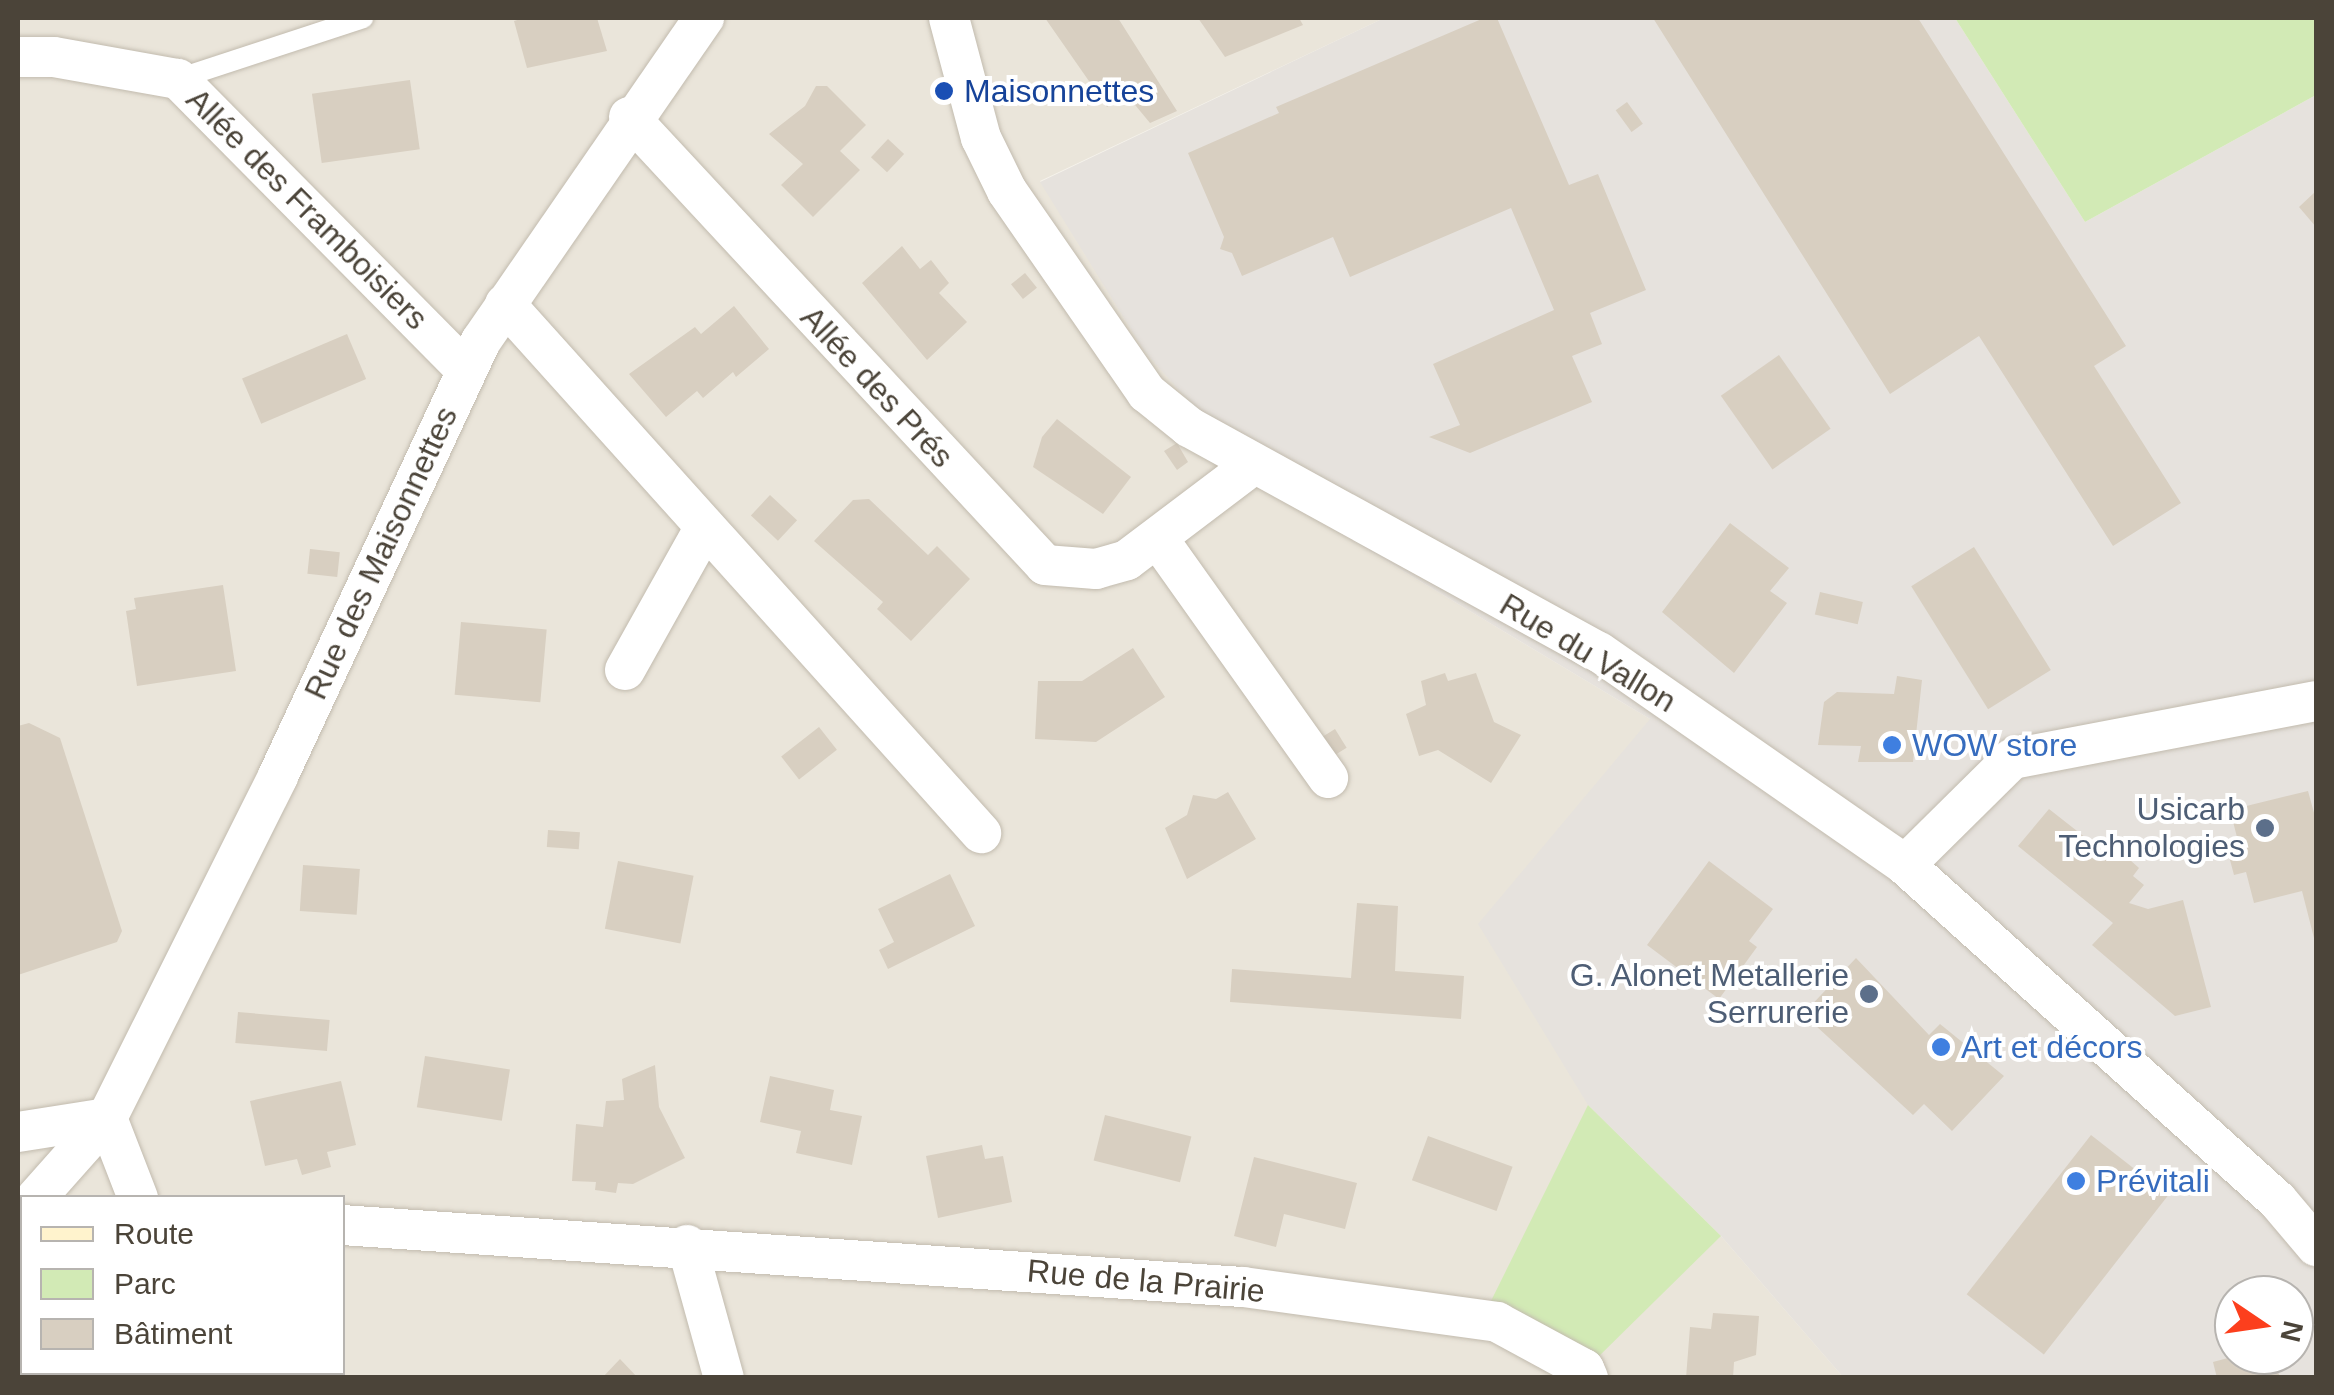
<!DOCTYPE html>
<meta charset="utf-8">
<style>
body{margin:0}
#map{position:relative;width:2334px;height:1395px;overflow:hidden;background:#f6f3ec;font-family:Arial,sans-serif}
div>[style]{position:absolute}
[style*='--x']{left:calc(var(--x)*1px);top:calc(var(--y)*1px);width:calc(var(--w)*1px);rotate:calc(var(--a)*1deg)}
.residential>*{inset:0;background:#eae5da}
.industrial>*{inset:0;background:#e6e2dd}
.green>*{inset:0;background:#d2eab5}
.building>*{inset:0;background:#d8cfc1;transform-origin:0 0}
.roads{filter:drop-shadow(0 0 2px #c2bbae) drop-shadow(0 0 2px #c2bbae)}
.service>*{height:20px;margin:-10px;padding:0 10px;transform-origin:10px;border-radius:10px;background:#fff}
.minor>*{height:40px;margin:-20px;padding:0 20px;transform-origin:20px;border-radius:20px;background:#fff}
.secondary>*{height:55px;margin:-27.5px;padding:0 27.5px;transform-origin:27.5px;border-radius:27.5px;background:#fff3cd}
.dots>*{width:28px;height:28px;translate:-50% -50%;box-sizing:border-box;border:5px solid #fff;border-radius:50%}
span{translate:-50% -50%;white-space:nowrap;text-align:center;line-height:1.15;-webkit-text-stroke:8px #fff;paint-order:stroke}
.transit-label{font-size:32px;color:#164399}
.left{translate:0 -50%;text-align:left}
.street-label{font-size:32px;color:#4b4439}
.shop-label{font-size:32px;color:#366cbe}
.service-label{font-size:32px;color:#4e5e75}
.right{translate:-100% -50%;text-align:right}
.frame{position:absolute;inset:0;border:20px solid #4b4439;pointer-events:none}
.legend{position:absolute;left:20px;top:1195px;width:325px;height:180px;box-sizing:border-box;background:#fff;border:2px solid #b7b4b0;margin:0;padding:12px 18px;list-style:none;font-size:30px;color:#4b4439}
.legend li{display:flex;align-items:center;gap:20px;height:50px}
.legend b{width:50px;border:2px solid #b7b4b0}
.north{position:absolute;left:2214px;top:1275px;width:100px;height:100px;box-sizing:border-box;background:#fff;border:2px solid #b7b4b0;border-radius:50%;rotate:103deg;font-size:28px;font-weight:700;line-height:40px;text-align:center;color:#4b4439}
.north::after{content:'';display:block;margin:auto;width:35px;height:45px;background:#fc3f1d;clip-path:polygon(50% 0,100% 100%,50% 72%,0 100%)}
</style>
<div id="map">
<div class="residential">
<div style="clip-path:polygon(18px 18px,1384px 18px,1040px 181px,1268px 490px,1650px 719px,1588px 1105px,1721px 1236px,1843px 1377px,99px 1377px,97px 1373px,342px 1372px,342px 1198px,22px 1202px,18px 1190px)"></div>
</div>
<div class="industrial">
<div style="clip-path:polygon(evenodd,1384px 18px,1955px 18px,2085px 222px,2316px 95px,2316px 1377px,1843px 1377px,1721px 1236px,1588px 1105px,1478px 924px,1650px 719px,1268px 490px,1145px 352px,1040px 182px,1384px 18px,2234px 1295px,2294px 1295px,2294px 1355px,2234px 1355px,2234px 1295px)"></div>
</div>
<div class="green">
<div style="clip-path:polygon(1955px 18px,2316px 18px,2316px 95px,2085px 222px)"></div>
<div style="clip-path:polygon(1588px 1105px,1721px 1236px,1593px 1362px,1491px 1301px)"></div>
</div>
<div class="building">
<div style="clip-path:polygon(524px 18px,597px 18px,607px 51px,527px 68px,514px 21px)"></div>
<div style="clip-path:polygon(1045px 18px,1118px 18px,1177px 111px,1150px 123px,1126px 94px,1107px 107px)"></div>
<div style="clip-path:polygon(1198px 18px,1299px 18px,1303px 25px,1225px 57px)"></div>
<div style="clip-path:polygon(1484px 18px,1497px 18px,1569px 185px,1598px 174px,1646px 290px,1590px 313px,1602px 344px,1572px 356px,1592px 402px,1470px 453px,1429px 437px,1460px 425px,1433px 364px,1554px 310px,1511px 208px,1350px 277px,1333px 237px,1242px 276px,1232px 253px,1220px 249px,1224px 237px,1188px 153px,1279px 113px,1276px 107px)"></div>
<div style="clip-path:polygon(1653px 18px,1918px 18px,2126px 346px,2094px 366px,2181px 503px,2113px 546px,1979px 336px,1890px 394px)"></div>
<div style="left:410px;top:80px;width:70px;height:99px;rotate:82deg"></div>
<div style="clip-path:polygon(816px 86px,827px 86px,866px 125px,840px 151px,860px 170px,813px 217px,781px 185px,803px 164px,769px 134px,805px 106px)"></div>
<div style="left:1627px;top:102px;width:27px;height:14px;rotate:54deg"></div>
<div style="left:888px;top:139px;width:22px;height:25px;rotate:43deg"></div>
<div style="clip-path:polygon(2316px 191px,2316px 227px,2299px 207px)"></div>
<div style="clip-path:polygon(902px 246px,920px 269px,931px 260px,949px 283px,939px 293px,967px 322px,927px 360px,862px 283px)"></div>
<div style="left:1025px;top:273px;width:19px;height:18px;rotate:51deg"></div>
<div style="clip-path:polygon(734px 306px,769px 349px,736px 377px,733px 372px,703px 398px,697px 391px,666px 417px,629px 374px,695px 327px,701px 334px)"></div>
<div style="left:347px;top:334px;width:49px;height:114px;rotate:67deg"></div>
<div style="left:1779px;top:355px;width:90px;height:71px;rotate:55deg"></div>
<div style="clip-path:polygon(1057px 419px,1131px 477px,1103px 514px,1033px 467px,1042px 437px)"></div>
<div style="clip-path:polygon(1177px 443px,1188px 462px,1177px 470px,1164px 451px)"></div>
<div style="left:770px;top:495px;width:37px;height:28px;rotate:43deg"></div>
<div style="clip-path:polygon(869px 499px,928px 555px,937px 546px,970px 579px,911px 641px,877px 609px,883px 602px,814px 541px,853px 500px)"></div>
<div style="clip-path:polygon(1730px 523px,1789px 568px,1770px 591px,1787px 603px,1734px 673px,1662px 612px)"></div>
<div style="left:1974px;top:547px;width:145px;height:74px;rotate:58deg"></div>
<div style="left:310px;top:549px;width:30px;height:25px;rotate:6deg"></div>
<div style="clip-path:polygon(223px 585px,236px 671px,137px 686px,126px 611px,136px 609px,134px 598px)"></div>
<div style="left:1820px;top:592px;width:44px;height:23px;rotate:13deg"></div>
<div style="left:461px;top:622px;width:86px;height:73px;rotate:5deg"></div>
<div style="clip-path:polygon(1133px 648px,1165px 697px,1096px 742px,1035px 739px,1038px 681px,1082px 681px)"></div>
<div style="clip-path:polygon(1445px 673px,1448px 681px,1476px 673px,1494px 722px,1521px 735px,1491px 783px,1438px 750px,1419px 756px,1406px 714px,1426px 705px,1421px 681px)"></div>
<div style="clip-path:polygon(1897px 676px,1922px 680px,1913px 762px,1858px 762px,1861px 746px,1818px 745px,1824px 702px,1837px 692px,1894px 694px)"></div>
<div style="clip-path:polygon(29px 723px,60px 738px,122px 931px,117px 942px,18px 975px,18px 726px)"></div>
<div style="left:819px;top:727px;width:29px;height:48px;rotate:52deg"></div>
<div style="left:1335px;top:729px;width:22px;height:19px;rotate:58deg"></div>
<div style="clip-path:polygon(2308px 791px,2316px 820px,2315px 942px,2302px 891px,2254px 903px,2246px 872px,2234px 875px,2226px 845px,2238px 841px,2230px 810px)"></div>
<div style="clip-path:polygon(1228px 792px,1256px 839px,1187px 879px,1165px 828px,1187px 815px,1193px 795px,1216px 799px)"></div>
<div style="clip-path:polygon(2049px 809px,2114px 860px,2121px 852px,2139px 868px,2133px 876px,2144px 885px,2129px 903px,2148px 909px,2183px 900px,2211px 1007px,2175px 1016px,2092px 945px,2113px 923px,2018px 846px)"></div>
<div style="left:548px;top:830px;width:32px;height:17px;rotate:4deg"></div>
<div style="left:618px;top:861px;width:77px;height:69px;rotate:11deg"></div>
<div style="clip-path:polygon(1709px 861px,1773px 909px,1749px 941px,1757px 947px,1719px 999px,1647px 945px)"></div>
<div style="left:303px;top:865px;width:57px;height:46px;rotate:4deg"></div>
<div style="clip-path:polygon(950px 874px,975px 926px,888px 969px,879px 950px,894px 942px,878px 909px)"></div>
<div style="clip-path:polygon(1357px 903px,1398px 906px,1395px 971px,1464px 976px,1461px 1019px,1230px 1002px,1232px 969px,1351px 978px)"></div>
<div style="clip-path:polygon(1856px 958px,1929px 1035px,1940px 1024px,2004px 1076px,1952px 1131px,1924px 1104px,1913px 1115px,1803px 1014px)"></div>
<div style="left:238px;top:1012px;width:92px;height:31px;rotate:5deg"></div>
<div style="left:425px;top:1056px;width:86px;height:52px;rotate:9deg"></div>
<div style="clip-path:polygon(655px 1065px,659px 1107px,685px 1158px,633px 1184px,618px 1183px,616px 1193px,595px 1190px,596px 1182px,572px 1181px,576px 1124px,603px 1127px,606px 1101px,624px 1100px,622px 1079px)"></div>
<div style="clip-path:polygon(770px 1076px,834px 1090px,830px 1110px,862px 1116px,852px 1165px,796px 1153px,801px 1131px,760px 1122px)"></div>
<div style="clip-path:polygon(341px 1081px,356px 1145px,327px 1152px,331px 1167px,302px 1175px,297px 1159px,265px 1166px,250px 1101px)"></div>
<div style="left:1105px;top:1115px;width:89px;height:47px;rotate:14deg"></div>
<div style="left:2091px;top:1135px;width:98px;height:202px;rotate:38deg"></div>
<div style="left:1428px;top:1136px;width:90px;height:47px;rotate:20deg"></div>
<div style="clip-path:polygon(982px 1145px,985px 1159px,1003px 1156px,1012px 1202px,938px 1218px,926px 1156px)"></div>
<div style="clip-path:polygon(1254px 1157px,1357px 1183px,1345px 1229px,1284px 1214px,1276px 1247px,1234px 1236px)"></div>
<div style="clip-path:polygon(1713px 1313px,1759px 1316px,1756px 1355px,1734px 1362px,1733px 1378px,1686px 1378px,1690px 1327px,1711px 1329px)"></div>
<div style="clip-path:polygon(2239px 1355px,2273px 1355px,2280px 1378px,2217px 1378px,2213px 1362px)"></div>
<div style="clip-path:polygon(620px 1359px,638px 1378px,602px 1378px)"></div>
</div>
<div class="roads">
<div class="service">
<div style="--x:178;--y:79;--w:195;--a:-18.2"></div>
</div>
<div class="minor">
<div style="--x:949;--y:18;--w:124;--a:75.1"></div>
<div style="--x:981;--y:138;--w:59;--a:63.9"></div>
<div style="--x:1007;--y:191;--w:246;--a:55.3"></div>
<div style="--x:1147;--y:393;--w:54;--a:39"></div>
<div style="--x:1189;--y:427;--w:468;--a:28.8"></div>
<div style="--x:1599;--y:652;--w:373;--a:34.8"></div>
<div style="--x:1905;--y:865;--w:502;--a:42.01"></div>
<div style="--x:2278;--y:1201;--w:59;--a:49.8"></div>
<div style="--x:18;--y:57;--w:36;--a:0"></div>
<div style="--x:54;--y:57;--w:126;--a:10.1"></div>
<div style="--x:178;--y:79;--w:409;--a:45.3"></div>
<div style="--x:629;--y:117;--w:611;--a:47.12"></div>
<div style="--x:1045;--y:565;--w:51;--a:4.5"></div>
<div style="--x:1096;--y:569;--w:32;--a:-16"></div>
<div style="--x:1127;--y:560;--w:159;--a:-37.1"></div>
<div style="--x:505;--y:304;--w:712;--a:48.02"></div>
<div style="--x:1159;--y:540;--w:292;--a:54.6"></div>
<div style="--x:625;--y:670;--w:164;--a:-60.8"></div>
<div style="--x:1905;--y:865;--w:151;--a:-44.7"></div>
<div style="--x:2012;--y:759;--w:309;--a:-10.8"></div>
<div style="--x:107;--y:1118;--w:86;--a:68.8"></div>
<div style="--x:18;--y:1132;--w:90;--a:-8.9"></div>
<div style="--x:36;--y:1198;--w:107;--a:-48.4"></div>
<div style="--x:107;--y:1118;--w:382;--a:-63.4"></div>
<div style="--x:278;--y:776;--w:480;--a:-65"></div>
<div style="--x:481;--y:341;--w:393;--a:-55.4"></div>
<div style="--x:342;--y:1225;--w:903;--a:3.94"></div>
<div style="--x:1243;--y:1287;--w:256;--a:7.8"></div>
<div style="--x:1497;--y:1322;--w:99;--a:28.4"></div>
<div style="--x:1584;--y:1369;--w:10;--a:66"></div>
<div style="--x:18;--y:1234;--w:11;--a:-68"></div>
<div style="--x:687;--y:1245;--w:138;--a:74.5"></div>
</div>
<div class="secondary">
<div style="--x:18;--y:1297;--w:12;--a:70"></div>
<div style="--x:51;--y:1372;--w:6;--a:72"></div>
</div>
</div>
<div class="dots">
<div style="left:944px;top:91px;background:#1a4fb4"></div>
<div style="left:1892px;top:745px;background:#3f7fe0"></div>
<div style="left:2265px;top:828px;background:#5c6f8a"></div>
<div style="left:1869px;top:994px;background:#5c6f8a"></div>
<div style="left:1941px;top:1047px;background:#3f7fe0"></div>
<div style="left:2076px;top:1181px;background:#3f7fe0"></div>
</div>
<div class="transit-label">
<span class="left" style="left:964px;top:91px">Maisonnettes</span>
</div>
<div class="street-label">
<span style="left:307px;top:209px;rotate:45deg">Allée des Framboisiers</span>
<span style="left:877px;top:387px;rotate:47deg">Allée des Prés</span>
<span style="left:381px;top:553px;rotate:-65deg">Rue des Maisonnettes</span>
<span style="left:1588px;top:653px;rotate:31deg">Rue du Vallon</span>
<span style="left:1146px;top:1281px;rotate:5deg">Rue de la Prairie</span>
</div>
<div class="shop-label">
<span class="left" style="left:1912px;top:745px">WOW store</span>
<span class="left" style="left:1961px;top:1047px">Art et décors</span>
<span class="left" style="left:2096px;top:1181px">Prévitali</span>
</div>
<div class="service-label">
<span class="right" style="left:2245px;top:828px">Usicarb<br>Technologies</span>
<span class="right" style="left:1849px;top:994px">G. Alonet Metallerie<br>Serrurerie</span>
</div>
<div class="frame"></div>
<ul class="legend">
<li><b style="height:12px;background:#fff3cd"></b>Route</li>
<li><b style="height:28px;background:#d2eab5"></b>Parc</li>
<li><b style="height:28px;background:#d8cfc1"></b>Bâtiment</li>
</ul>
<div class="north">N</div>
</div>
